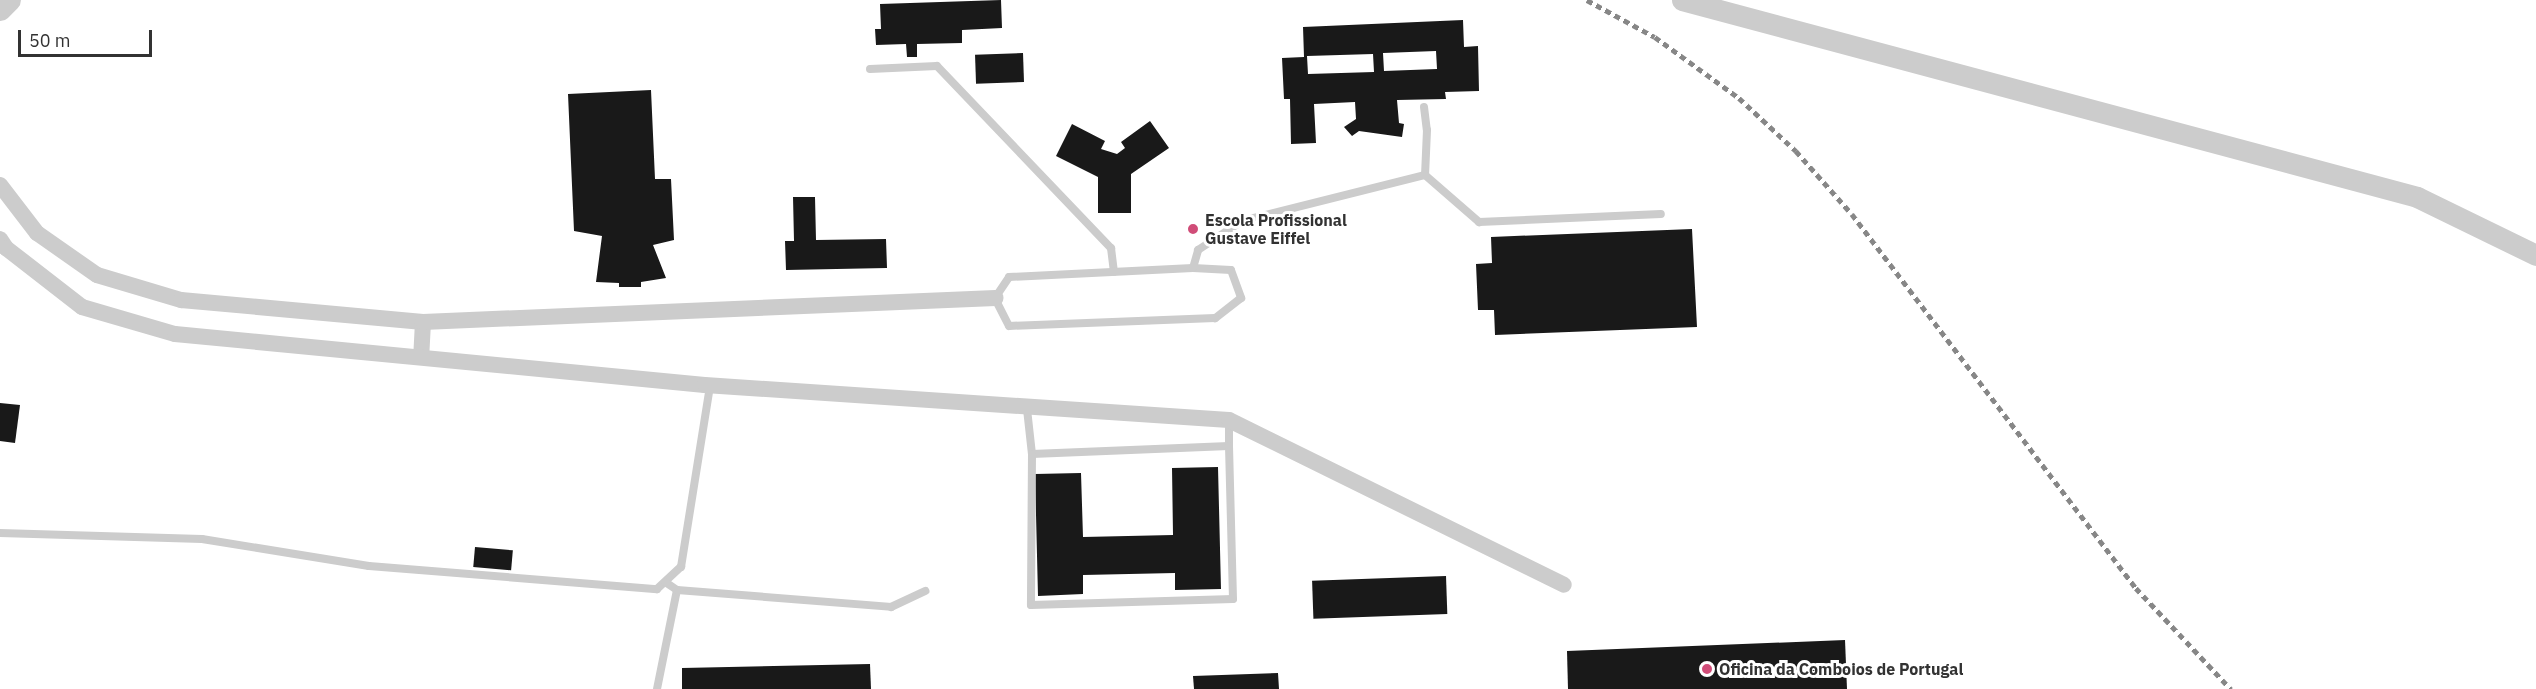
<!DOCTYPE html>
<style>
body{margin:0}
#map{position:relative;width:2536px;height:689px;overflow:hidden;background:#fff;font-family:"IBM Plex Sans",sans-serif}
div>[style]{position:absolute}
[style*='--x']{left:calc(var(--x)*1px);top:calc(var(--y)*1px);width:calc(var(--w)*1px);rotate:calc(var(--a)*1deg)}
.building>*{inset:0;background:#191919;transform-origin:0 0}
.service>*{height:8px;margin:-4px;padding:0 4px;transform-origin:4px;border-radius:4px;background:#ccc}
.minor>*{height:16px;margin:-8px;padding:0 8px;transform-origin:8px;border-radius:8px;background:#ccc}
.tertiary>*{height:21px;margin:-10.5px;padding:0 10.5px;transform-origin:10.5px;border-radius:10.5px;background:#ccc}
.rail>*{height:4.5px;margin-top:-2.25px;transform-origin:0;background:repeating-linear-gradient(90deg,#878787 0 6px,transparent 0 10.5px)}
.dots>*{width:16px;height:16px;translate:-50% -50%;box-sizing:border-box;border:3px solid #fff;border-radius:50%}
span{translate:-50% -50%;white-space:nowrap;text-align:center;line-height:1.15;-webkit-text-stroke:6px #fff;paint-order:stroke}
.poi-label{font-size:16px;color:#323232;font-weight:700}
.left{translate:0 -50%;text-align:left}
.scale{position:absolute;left:18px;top:30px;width:134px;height:27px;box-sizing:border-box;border:3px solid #323232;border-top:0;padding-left:8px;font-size:18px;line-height:21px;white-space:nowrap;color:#323232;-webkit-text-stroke:4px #fff;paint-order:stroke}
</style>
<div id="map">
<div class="building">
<div style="clip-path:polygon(1001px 0,1002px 28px,962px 30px,962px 43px,917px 44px,917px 57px,907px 57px,906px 44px,876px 45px,875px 29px,881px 29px,880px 4px)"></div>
<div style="clip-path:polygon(evenodd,1463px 20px,1464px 47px,1478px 46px,1479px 91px,1445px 92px,1446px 99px,1397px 100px,1399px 123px,1404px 124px,1402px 137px,1359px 131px,1352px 136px,1344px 127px,1356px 119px,1355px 102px,1314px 104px,1316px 143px,1291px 144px,1290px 99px,1284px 99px,1282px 58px,1304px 57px,1303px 27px,1463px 20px,1436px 51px,1437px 69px,1384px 71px,1383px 53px,1436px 51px,1463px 20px,1373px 54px,1374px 72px,1308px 74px,1307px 56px,1373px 54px)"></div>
<div style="left:1023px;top:53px;width:29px;height:48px;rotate:88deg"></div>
<div style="clip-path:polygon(651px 90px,655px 179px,671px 179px,674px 240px,653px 245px,666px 278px,641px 282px,641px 287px,619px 287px,619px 283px,596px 282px,602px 236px,574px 231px,568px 94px)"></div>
<div style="clip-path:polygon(1150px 121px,1169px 148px,1131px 174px,1131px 213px,1098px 213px,1098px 177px,1056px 156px,1072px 124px,1105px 141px,1101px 149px,1117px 154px,1125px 148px,1121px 142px)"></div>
<div style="clip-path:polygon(793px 197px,815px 197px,816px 240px,886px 239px,887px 268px,786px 270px,785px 241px,794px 241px)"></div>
<div style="clip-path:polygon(1692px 229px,1697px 327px,1495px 335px,1494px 310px,1478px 310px,1476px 264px,1492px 263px,1491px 237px)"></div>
<div style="clip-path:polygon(0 403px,20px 405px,15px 443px,0 441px)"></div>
<div style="clip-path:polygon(1218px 467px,1221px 589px,1175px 590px,1175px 573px,1083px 575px,1083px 594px,1038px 596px,1035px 474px,1081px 473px,1083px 537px,1173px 535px,1172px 468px)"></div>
<div style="left:475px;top:547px;width:38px;height:20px;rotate:5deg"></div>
<div style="left:1446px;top:576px;width:38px;height:134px;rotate:88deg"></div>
<div style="clip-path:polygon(1845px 640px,1847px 689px,1568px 689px,1567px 651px)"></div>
<div style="clip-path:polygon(870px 664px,871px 689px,682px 689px,682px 668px)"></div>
<div style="clip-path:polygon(1278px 673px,1279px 689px,1194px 689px,1193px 676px)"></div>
</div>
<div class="service">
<div style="--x:870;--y:69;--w:67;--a:-2.6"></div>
<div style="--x:937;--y:66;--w:252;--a:46.3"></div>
<div style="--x:1111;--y:248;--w:24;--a:83"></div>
<div style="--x:1424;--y:107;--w:23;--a:83"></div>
<div style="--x:1427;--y:130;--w:45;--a:92.5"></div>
<div style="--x:1193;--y:268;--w:38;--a:3"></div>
<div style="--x:1231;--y:270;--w:30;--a:70"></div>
<div style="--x:1241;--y:298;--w:33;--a:142"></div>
<div style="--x:1215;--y:318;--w:206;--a:177.8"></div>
<div style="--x:1009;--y:326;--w:31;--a:-117"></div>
<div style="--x:995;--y:298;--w:25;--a:-56"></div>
<div style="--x:1009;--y:277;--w:184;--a:-2.8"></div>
<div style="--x:1193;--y:268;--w:19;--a:-74"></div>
<div style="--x:1198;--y:250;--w:53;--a:-33.4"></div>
<div style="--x:1242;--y:221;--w:189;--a:-14.1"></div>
<div style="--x:1425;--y:175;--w:72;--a:41"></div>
<div style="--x:1479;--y:222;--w:182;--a:-2.5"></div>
<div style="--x:1027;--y:409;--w:45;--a:83.7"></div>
<div style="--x:1032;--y:454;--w:197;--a:-2.3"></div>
<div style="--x:1229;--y:446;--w:26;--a:-90"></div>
<div style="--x:1032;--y:454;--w:151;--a:90.4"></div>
<div style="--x:1031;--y:605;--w:202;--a:-1.7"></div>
<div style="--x:1233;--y:599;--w:153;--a:-91.5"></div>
<div style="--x:0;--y:533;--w:202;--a:1.7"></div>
<div style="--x:202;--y:539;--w:169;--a:9.2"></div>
<div style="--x:369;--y:566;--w:289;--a:4.6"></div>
<div style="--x:657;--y:589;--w:33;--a:-43"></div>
<div style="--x:681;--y:567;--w:183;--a:-80.9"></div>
<div style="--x:677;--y:590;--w:215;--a:4.5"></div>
<div style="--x:891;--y:607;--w:38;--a:-25"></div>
<div style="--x:657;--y:689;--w:101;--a:-78.6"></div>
<div style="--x:677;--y:590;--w:14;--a:-146"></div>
</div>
<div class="minor">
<div style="--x:0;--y:185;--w:61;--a:52.4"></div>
<div style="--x:37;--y:233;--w:73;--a:35"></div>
<div style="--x:97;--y:275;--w:88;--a:16.6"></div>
<div style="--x:181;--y:300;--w:243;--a:5.2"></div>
<div style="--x:423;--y:322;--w:35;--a:93"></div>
<div style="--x:0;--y:239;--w:11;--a:56"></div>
<div style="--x:6;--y:248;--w:96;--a:37.8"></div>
<div style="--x:82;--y:307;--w:97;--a:16.2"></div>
<div style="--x:175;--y:334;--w:532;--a:5.5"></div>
<div style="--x:705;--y:385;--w:525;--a:3.82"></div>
<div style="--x:1229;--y:420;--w:373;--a:26.2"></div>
<div style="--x:423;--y:322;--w:573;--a:-2.4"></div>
</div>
<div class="tertiary">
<div style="--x:1682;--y:0;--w:761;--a:15"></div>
<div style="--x:2417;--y:197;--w:132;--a:26"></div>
<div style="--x:0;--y:10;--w:14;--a:-45"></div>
</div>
<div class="rail">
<div style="--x:1587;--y:0;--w:77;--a:28.6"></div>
<div style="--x:1655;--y:37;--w:104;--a:36"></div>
<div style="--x:1739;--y:98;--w:78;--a:42.9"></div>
<div style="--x:1796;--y:151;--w:84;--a:48.4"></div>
<div style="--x:1852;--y:214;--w:470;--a:52.8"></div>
<div style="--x:2136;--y:588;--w:139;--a:46.8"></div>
</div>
<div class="dots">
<div style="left:1193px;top:229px;background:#d04c78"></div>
<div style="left:1707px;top:669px;background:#d04c78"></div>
</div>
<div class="poi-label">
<span class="left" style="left:1205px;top:229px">Escola Profissional<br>Gustave Eiffel</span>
<span class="left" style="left:1719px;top:669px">Oficina da Comboios de Portugal</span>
</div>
<div class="scale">50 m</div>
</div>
